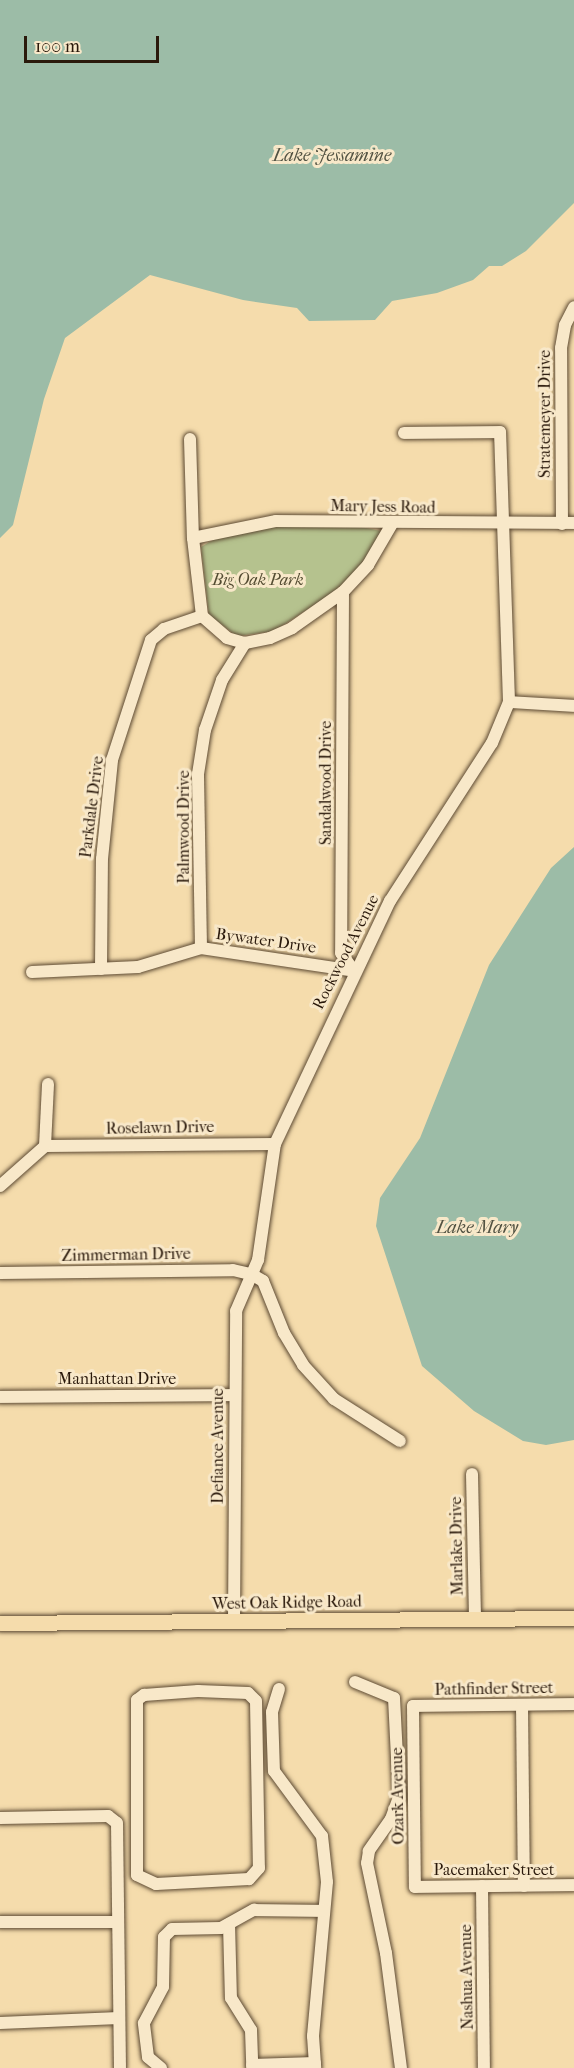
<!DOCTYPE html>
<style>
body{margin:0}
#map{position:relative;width:574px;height:2068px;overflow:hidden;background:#f5dcac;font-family:"IM FELL French Canon",serif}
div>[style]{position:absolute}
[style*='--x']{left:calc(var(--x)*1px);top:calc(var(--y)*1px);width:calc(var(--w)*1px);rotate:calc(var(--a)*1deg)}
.green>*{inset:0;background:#b5c28e}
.water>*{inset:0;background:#9cbca7}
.roads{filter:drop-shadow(0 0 2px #5d4a33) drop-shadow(0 0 2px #5d4a33)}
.minor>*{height:12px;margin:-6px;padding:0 6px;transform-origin:6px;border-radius:6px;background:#f8e8c9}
.major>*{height:15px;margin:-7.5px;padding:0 7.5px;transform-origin:7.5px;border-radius:7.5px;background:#f5dcac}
span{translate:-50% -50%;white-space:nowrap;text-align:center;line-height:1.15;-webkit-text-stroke:6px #f8e8c9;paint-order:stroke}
.street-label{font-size:16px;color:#2a190b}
.park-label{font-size:16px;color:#544c32;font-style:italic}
.water-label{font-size:18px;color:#525242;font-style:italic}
.scale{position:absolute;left:24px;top:36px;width:135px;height:27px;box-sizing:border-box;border:3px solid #2a190b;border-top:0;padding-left:8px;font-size:18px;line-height:21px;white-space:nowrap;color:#2a190b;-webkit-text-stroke:4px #f8e8c9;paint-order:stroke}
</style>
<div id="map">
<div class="green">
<div style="clip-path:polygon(263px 525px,361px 527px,381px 531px,358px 570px,331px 594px,274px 631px,237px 636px,209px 615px,201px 547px,221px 535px)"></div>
</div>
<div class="water">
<div style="clip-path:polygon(0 0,574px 0,574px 203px,526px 251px,502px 266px,489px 266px,473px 280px,437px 293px,392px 301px,375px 320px,309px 321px,297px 308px,243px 300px,150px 275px,65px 338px,44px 399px,13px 525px,0 538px)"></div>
<div style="clip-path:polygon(574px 847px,574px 1440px,546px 1445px,523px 1441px,474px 1411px,422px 1366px,376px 1226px,380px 1198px,420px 1138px,489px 965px,551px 868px)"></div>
</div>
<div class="roads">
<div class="minor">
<div style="--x:190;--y:439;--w:99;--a:88.3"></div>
<div style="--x:193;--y:538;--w:79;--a:83.4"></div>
<div style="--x:202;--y:616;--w:33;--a:41"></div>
<div style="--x:227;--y:638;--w:19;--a:16"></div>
<div style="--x:245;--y:643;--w:25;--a:-11"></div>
<div style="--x:270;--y:638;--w:24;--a:-24"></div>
<div style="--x:292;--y:628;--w:62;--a:-35.2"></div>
<div style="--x:343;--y:592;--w:37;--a:-47"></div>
<div style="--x:368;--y:565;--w:48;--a:-59.7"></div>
<div style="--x:562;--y:524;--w:176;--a:-90.3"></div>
<div style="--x:561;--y:348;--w:23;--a:-80"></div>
<div style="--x:565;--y:325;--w:20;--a:-63"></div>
<div style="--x:193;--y:538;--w:85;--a:-11.6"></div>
<div style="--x:276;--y:521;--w:298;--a:0.4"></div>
<div style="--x:343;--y:592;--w:361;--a:90.3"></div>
<div style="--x:341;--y:953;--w:22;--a:54"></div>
<div style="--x:509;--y:702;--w:65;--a:3.5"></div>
<div style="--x:201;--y:948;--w:174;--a:-91"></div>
<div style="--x:198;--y:774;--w:45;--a:-81"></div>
<div style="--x:205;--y:730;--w:53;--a:-71.2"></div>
<div style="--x:222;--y:680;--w:44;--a:-58.1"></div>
<div style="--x:101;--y:969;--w:110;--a:-89.5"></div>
<div style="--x:102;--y:859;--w:100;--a:-84.2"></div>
<div style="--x:112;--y:760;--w:126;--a:-72"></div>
<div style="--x:151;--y:640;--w:17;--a:-40"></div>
<div style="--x:164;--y:629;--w:40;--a:-18.9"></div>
<div style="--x:32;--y:972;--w:106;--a:-2.7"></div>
<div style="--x:138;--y:967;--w:66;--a:-16.8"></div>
<div style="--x:201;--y:948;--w:155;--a:8.5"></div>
<div style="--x:45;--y:1146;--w:230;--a:-0.5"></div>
<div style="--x:0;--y:1186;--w:60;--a:-41.6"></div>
<div style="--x:45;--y:1146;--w:62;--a:-87.2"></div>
<div style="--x:0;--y:1273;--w:233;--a:-0.7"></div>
<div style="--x:233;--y:1270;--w:18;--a:13"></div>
<div style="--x:251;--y:1274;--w:14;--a:30"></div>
<div style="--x:263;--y:1281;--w:56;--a:68"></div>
<div style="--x:284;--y:1333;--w:37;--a:59"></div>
<div style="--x:303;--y:1365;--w:46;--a:47.6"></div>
<div style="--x:334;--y:1399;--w:78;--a:32.5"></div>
<div style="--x:0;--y:1397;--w:235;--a:-0.5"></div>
<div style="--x:472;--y:1474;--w:145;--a:88.8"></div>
<div style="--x:234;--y:1621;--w:310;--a:-89.6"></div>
<div style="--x:236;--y:1311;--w:56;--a:-66.7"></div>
<div style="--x:258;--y:1260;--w:117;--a:-81.7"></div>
<div style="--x:275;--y:1144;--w:269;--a:-64.7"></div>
<div style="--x:390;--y:901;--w:188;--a:-57.2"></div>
<div style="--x:492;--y:743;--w:44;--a:-67.5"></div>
<div style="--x:509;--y:702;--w:270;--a:-91.9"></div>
<div style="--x:500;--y:432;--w:96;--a:179.4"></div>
<div style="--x:355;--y:1682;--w:42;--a:22.3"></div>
<div style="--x:394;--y:1698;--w:99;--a:87.1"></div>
<div style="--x:399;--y:1797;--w:23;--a:110"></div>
<div style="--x:391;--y:1819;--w:39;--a:125"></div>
<div style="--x:369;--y:1851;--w:12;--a:99"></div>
<div style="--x:367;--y:1863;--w:92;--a:78.1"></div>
<div style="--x:386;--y:1953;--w:116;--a:82.6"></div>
<div style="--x:279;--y:1689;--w:24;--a:107"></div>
<div style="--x:272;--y:1712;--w:59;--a:88.1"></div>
<div style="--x:274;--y:1771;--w:81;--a:53.6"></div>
<div style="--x:322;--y:1836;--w:46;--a:83.8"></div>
<div style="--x:327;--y:1882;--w:155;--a:95.2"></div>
<div style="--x:313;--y:2036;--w:32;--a:86"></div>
<div style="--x:198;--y:1691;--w:50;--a:2.3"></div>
<div style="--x:248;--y:1693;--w:11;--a:45"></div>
<div style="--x:256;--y:1701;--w:167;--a:89"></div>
<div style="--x:259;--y:1868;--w:15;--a:132"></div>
<div style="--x:249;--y:1879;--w:93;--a:176.9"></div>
<div style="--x:156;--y:1884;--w:21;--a:-155"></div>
<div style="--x:137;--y:1875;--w:175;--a:-90"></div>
<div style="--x:137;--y:1700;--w:9;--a:-36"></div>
<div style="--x:144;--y:1695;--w:54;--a:-4.2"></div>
<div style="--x:574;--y:1704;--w:161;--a:179.3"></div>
<div style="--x:413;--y:1706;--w:181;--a:89.4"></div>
<div style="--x:415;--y:1887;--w:159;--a:-0.7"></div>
<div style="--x:522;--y:1705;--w:181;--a:89.4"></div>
<div style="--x:0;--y:1818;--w:108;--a:-1.1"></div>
<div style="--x:108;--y:1816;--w:11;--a:38"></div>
<div style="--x:117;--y:1823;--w:245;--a:89.3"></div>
<div style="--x:482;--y:1886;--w:182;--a:89.4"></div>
<div style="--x:0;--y:1922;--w:118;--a:0"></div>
<div style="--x:229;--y:1924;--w:74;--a:88.5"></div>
<div style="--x:231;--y:1998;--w:38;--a:58"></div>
<div style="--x:251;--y:2030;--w:38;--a:88"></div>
<div style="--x:0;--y:2023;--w:119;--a:-2.4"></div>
<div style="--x:252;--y:2065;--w:63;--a:-1.8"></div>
<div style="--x:161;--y:2068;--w:17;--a:-140"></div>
<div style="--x:148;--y:2057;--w:34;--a:-97"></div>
<div style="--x:144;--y:2023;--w:41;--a:-62.2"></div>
<div style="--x:163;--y:1987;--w:50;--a:-88.9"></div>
<div style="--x:164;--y:1937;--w:11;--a:-45"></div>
<div style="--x:172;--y:1929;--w:49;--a:-1.2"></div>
<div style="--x:221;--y:1928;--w:38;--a:-29"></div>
<div style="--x:254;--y:1910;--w:70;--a:0.8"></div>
</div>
<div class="major">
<div style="--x:0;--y:1623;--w:574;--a:-0.5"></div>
</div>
</div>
<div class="street-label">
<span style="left:545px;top:414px;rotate:-90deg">Stratemeyer Drive</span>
<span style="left:383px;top:507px;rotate:1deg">Mary Jess Road</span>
<span style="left:326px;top:783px;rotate:-90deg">Sandalwood Drive</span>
<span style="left:92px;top:807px;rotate:-83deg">Parkdale Drive</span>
<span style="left:184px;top:827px;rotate:-90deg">Palmwood Drive</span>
<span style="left:266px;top:941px;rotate:8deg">Bywater Drive</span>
<span style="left:346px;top:952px;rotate:-63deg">Rockwood Avenue</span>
<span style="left:160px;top:1128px;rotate:-1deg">Roselawn Drive</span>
<span style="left:126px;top:1255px;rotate:-1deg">Zimmerman Drive</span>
<span style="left:117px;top:1379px">Manhattan Drive</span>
<span style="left:218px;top:1446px;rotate:-90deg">Defiance Avenue</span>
<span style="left:457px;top:1546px;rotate:-91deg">Marlake Drive</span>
<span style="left:287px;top:1603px;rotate:-1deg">West Oak Ridge Road</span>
<span style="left:494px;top:1689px;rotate:-1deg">Pathfinder Street</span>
<span style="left:398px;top:1796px;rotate:-91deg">Ozark Avenue</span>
<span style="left:494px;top:1870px">Pacemaker Street</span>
<span style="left:467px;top:1977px;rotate:-91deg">Nashua Avenue</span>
</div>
<div class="park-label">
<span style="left:258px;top:580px">Big Oak Park</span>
</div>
<div class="water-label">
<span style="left:332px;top:156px">Lake Jessamine</span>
<span style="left:477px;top:1228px">Lake Mary</span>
</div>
<div class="scale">100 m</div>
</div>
